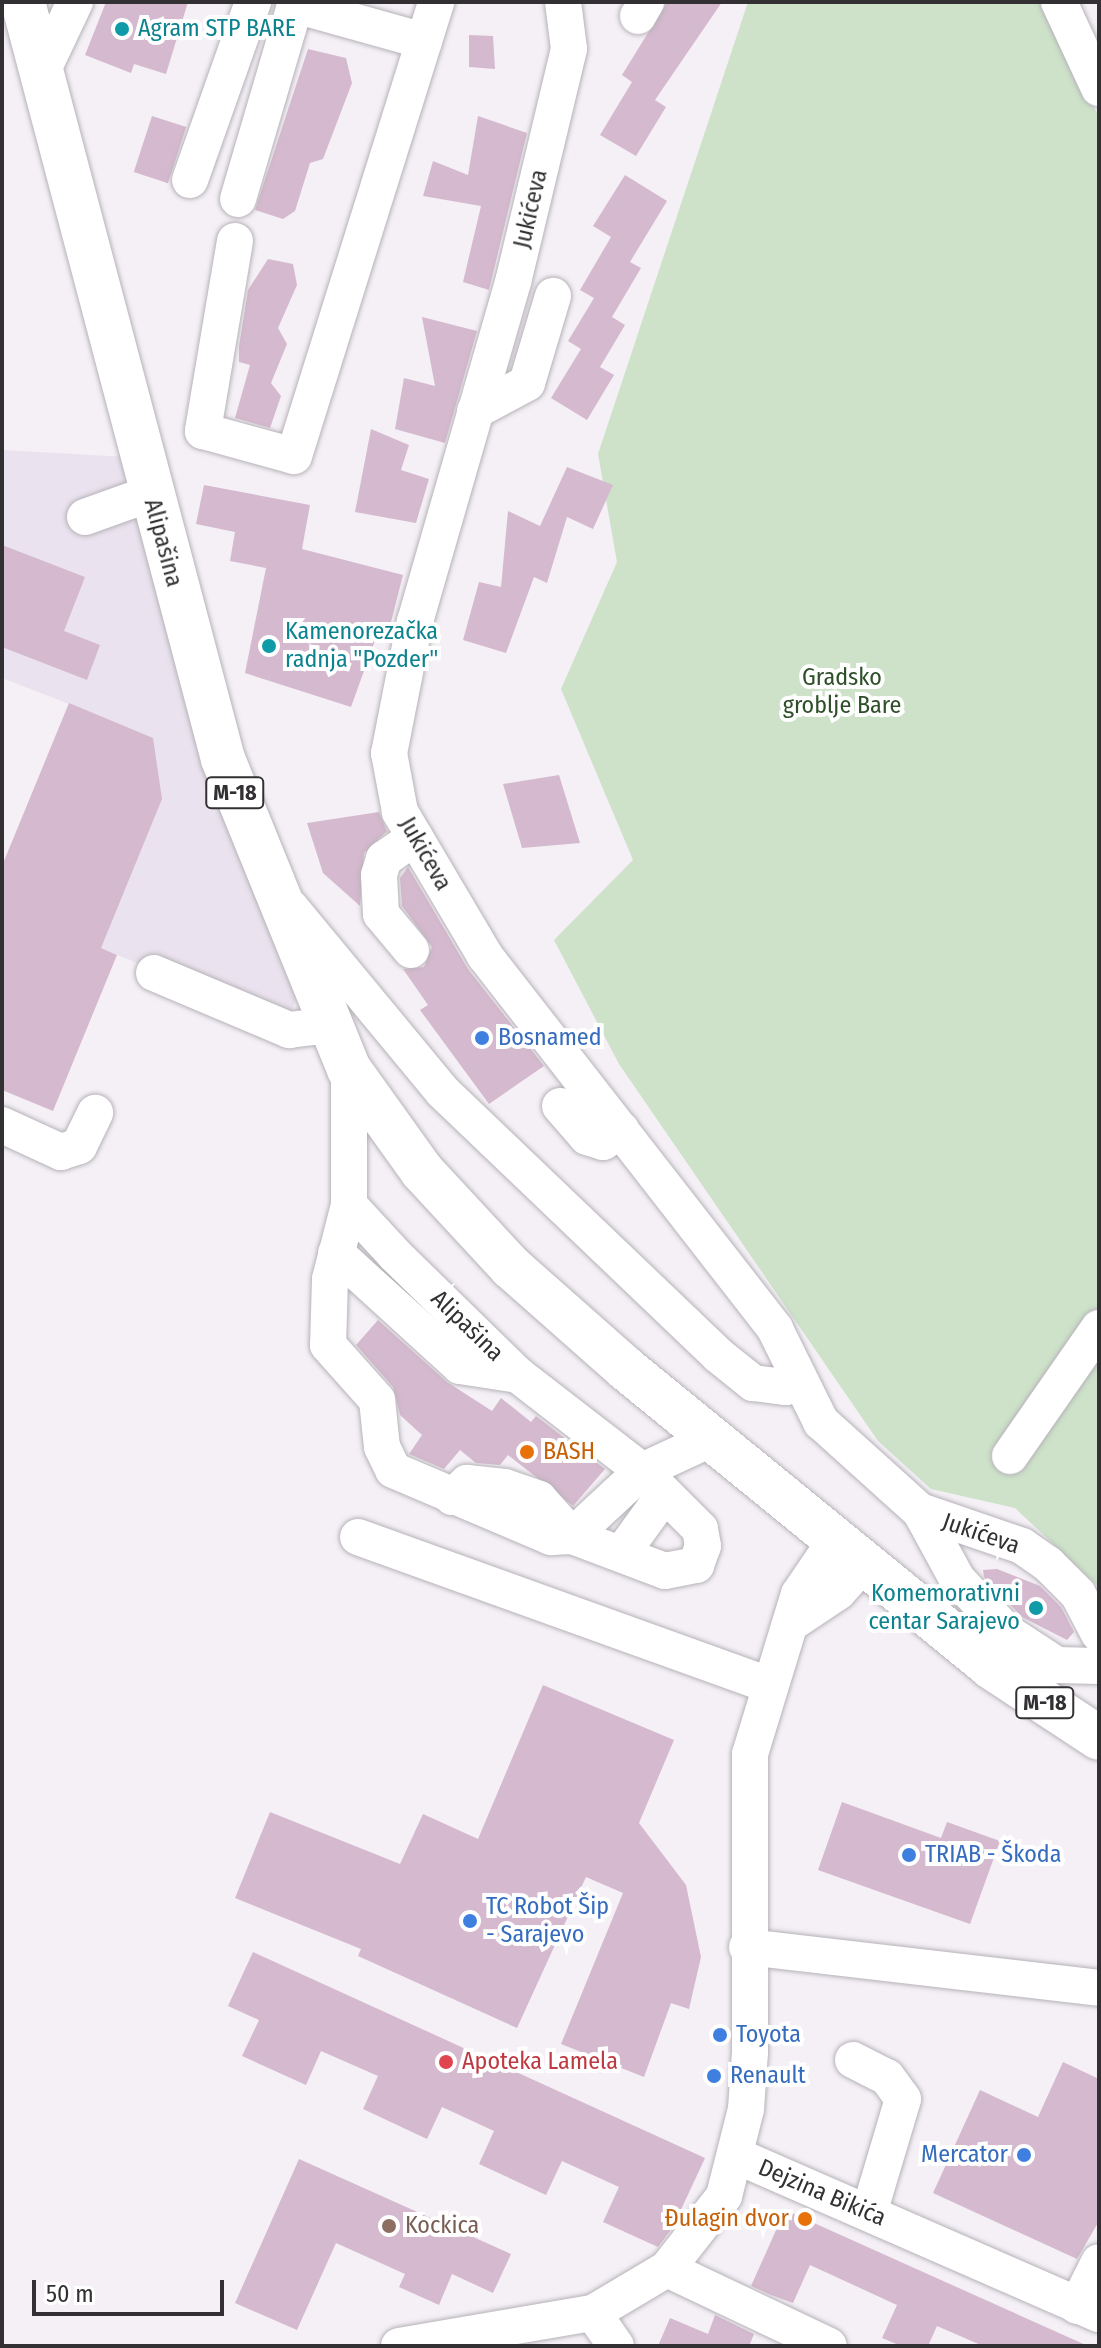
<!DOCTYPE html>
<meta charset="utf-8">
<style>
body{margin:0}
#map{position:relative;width:1101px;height:2348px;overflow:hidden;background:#f4f0f6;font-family:"Fira Sans Condensed",sans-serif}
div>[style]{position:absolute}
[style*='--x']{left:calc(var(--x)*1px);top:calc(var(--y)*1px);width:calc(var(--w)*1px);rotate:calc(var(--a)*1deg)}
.built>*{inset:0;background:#eae2ee}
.green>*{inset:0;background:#cde2c9}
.building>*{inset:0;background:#d5b9ce;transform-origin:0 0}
.roads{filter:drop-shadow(0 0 2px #b6b2b8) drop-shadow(0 0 2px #b6b2b8)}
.minor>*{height:36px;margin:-18px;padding:0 18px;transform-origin:18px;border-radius:18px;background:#fff}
.major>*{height:44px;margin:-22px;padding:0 22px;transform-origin:22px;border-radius:22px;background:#fff}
.dots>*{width:22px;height:22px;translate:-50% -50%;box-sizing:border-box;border:4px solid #fff;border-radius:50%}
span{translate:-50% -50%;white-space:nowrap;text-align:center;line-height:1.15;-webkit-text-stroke:8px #fff;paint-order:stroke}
.shield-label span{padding:2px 6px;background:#fff;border:2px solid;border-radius:6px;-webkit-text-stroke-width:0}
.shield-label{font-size:22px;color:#323033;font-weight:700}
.culture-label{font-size:24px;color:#0d838f}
.left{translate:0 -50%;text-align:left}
.right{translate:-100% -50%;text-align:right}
.street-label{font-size:24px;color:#323033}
.park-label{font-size:24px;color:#2e4f29}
.shop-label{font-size:24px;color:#366cbe}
.food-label{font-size:24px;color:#c56008}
.health-label{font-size:24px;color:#be3a42}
.education-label{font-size:24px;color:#785e54}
.frame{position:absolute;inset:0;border:4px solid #323033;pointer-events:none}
.scale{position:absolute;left:32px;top:2280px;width:192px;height:36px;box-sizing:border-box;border:4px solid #323033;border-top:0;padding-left:10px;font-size:24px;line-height:28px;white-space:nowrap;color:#323033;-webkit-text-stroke:6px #fff;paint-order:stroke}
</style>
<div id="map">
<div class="built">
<div style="clip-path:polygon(2px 450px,128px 457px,300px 989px,286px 1025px,2px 907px,2px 866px,69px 704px,2px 678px)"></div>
</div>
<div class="green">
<div style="clip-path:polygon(748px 2px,1042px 2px,1099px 117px,1099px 1587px,1015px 1508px,931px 1489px,878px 1441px,619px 1064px,554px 940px,633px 860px,561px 689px,617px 562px,598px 454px)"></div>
</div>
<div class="building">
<div style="clip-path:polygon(106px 2px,188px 2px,166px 74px,134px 64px,131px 73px,85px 55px)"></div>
<div style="clip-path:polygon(667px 2px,722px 2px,655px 100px,666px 107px,636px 156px,600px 135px,632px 82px,622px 75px)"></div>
<div style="clip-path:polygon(469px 35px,493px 36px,495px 69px,469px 67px)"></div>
<div style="clip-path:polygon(308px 49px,346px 58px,352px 83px,323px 159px,310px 163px,295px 211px,283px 219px,255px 210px)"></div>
<div style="left:152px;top:116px;width:36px;height:59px;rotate:18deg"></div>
<div style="clip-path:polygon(478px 116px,527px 133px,489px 290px,463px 282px,481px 206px,423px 196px,433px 161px,468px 175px)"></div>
<div style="clip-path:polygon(625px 175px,667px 201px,630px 262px,641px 268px,612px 317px,625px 325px,600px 367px,614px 375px,587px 420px,551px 398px,581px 349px,568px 341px,594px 298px,580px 290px,611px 237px,593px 226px)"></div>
<div style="clip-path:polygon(268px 259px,293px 264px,297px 285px,278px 328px,287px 344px,271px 383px,281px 396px,270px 428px,235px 418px,250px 365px,239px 362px,239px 346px,248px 290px)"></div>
<div style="clip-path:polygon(422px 317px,477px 331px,445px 443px,395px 429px,404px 378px,435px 386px)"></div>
<div style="clip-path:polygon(371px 429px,409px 445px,401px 470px,429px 479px,416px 523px,355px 512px)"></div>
<div style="clip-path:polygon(567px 467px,613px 485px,593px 529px,567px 517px,547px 583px,534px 577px,506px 653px,463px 640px,479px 582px,501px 587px,508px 511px,540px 526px)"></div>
<div style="clip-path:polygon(204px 485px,310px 505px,302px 549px,403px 575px,387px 638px,377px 635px,351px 707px,245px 673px,266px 568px,230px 561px,235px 532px,196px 524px)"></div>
<div style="clip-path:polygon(2px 545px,85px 577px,64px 631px,100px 645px,87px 680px,2px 647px)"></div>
<div style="clip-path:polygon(69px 703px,153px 738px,162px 799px,101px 948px,117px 955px,53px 1111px,2px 1090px,2px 866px)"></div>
<div style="clip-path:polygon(559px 775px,580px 843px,522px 848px,503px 784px)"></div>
<div style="clip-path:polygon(379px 812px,387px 831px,364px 853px,360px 906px,323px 873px,307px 823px)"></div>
<div style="clip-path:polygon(408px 867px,468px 969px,544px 1066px,489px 1104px,420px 1010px,428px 1005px,403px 969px,424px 967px,432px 947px,402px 906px,400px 878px)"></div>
<div style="clip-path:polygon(378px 1320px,447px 1382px,492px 1411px,501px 1398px,531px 1422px,536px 1416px,605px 1469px,573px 1506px,508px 1455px,500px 1465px,476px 1463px,460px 1450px,444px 1469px,409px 1454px,422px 1435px,400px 1415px,393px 1387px,356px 1345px)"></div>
<div style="clip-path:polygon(997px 1569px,1040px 1586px,1061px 1607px,1074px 1632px,1067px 1640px,1022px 1617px,984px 1577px,983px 1570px)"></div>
<div style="clip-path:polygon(543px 1685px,674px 1740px,639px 1823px,686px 1885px,701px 1957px,689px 2009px,671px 2003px,644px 2077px,561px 2044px,623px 1893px,586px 1877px,517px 2028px,358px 1956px,361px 1949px,235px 1898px,270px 1812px,400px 1864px,423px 1814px,478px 1839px)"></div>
<div style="clip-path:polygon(842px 1802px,941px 1838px,947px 1822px,1000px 1841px,970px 1924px,818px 1870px)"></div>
<div style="clip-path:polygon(253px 1952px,705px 2158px,673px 2227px,658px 2247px,603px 2222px,619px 2187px,562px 2161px,546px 2195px,479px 2164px,494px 2131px,442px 2107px,427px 2139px,363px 2109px,378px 2076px,321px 2051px,306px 2085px,242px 2056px,259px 2020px,228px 2006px)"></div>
<div style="clip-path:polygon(1063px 2062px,1099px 2079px,1099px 2221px,1077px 2259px,933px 2193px,980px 2090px,1038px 2117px)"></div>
<div style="clip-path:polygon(299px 2159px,511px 2254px,493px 2293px,452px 2274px,439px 2305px,399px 2287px,405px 2274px,336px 2243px,297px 2330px,235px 2303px)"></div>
<div style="clip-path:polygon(785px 2210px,1088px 2346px,983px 2346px,937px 2326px,928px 2346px,901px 2346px,882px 2338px,897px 2305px,810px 2265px,793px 2303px,771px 2295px,751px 2286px)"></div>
<div style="clip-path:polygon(715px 2315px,754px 2334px,749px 2346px,658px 2346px,670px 2318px,708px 2334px)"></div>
</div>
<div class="roads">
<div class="minor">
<div style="--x:563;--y:2;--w:47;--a:82.7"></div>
<div style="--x:569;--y:49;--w:240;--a:103.5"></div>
<div style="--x:513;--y:282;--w:353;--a:106.1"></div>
<div style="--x:415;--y:621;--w:135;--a:101.1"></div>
<div style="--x:389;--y:753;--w:60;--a:79.4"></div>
<div style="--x:400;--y:812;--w:167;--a:59.4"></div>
<div style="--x:485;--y:956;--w:472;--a:52.1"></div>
<div style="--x:775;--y:1329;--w:104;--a:63.7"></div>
<div style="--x:821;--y:1422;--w:133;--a:42"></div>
<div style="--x:920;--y:1511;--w:108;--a:18.9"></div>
<div style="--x:1022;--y:1546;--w:32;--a:35"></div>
<div style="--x:1048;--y:1564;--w:42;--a:45"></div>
<div style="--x:1078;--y:1594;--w:45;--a:62.3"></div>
<div style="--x:1059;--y:2;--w:95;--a:65.1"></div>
<div style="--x:638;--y:16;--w:16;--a:-60"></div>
<div style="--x:40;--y:76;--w:82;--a:-64.7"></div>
<div style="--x:190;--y:180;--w:189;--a:-70.5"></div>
<div style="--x:238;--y:199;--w:202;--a:-73.6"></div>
<div style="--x:295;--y:5;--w:134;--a:15.6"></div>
<div style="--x:235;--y:241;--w:193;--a:99.6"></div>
<div style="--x:203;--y:431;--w:94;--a:15.4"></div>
<div style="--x:294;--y:456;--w:476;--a:-72.6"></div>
<div style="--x:475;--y:411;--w:59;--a:-28.3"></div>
<div style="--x:527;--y:383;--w:91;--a:-73.4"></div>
<div style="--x:85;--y:517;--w:68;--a:-19.8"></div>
<div style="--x:290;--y:907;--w:239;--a:50.4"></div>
<div style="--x:442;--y:1091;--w:382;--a:43.7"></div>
<div style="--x:718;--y:1355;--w:45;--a:38.7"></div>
<div style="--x:753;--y:1383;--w:33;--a:7"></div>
<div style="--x:786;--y:1387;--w:16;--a:-40"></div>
<div style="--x:411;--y:950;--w:47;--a:-129.8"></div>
<div style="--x:381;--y:914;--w:39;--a:-93"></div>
<div style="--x:379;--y:875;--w:17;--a:-73"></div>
<div style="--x:384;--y:859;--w:38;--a:-35"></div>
<div style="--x:154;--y:973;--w:147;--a:22.9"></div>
<div style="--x:289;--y:1030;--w:38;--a:-7"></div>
<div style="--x:349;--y:1069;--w:136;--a:90"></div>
<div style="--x:349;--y:1205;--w:69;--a:47.3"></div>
<div style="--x:396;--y:1256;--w:170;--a:44.3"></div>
<div style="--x:518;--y:1375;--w:157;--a:37.7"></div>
<div style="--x:642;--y:1471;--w:76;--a:-24.9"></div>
<div style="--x:560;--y:1106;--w:41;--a:48.9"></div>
<div style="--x:587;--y:1137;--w:17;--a:17"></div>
<div style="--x:603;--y:1142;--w:22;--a:-34"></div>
<div style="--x:2;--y:1125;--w:65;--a:24.6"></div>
<div style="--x:61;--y:1152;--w:19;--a:-18"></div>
<div style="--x:79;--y:1146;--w:37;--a:-64"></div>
<div style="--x:349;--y:1205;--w:76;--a:104.4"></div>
<div style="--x:330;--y:1279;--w:66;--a:91.7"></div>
<div style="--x:328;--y:1345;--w:74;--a:48.3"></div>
<div style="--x:377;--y:1400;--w:47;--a:83.9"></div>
<div style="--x:382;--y:1447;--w:25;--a:64"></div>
<div style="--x:393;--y:1470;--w:172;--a:23"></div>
<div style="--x:551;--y:1537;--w:21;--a:-3"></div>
<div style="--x:572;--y:1536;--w:99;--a:20.6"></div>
<div style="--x:665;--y:1571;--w:32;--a:-11"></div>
<div style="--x:696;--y:1565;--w:20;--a:-70"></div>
<div style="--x:703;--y:1546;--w:17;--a:-100"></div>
<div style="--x:700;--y:1529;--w:82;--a:-135"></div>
<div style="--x:642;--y:1471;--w:96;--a:137.1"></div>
<div style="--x:336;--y:1253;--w:168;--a:42.3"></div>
<div style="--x:460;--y:1366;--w:59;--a:8.8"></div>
<div style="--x:1010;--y:1456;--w:156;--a:-55.2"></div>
<div style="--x:452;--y:1497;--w:21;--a:-43"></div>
<div style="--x:467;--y:1483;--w:38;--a:6"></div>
<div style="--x:505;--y:1487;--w:36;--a:19"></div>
<div style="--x:539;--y:1499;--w:50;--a:48.3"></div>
<div style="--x:920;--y:1511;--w:77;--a:61.4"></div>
<div style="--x:957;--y:1579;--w:74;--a:46.6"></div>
<div style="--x:1008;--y:1633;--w:59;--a:33.1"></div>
<div style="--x:1057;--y:1665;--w:42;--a:1.4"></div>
<div style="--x:358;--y:1537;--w:435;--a:19.8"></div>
<div style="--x:622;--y:1553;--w:72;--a:-54.1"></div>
<div style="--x:793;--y:1622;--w:54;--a:-33.7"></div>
<div style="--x:838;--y:1592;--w:38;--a:-48"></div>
<div style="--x:747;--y:1947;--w:354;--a:6.6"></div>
<div style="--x:853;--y:2060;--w:38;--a:27"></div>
<div style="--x:887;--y:2077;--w:27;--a:54"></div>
<div style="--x:903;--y:2099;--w:119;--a:106.6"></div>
<div style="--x:737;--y:2156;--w:395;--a:23.6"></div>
<div style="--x:667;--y:2269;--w:179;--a:25.4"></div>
<div style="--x:1077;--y:2306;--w:49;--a:-63.4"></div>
<div style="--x:593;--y:2313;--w:40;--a:55.1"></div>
<div style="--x:399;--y:2346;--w:197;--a:-9.7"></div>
<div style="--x:593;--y:2313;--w:86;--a:-30.7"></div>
<div style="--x:667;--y:2269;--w:93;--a:-52"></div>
<div style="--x:724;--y:2196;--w:90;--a:-75.8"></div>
<div style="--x:746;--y:2109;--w:57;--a:-86"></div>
<div style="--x:750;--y:2052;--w:298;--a:-90"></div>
<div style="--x:750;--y:1754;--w:167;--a:-73"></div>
<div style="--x:799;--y:1594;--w:64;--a:-55.8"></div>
</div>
<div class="major">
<div style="--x:23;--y:2;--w:783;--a:75.2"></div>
<div style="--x:223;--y:759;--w:335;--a:67.9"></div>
<div style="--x:349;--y:1069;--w:125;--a:54.4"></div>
<div style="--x:422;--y:1171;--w:131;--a:47.2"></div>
<div style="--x:511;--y:1267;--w:152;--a:41.5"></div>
<div style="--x:625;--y:1368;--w:473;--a:39.2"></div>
<div style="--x:991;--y:1667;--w:129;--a:33.3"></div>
</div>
</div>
<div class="dots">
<div style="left:122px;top:29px;background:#0f9aa8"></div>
<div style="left:269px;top:646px;background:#0f9aa8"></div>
<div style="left:482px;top:1038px;background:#3f7fe0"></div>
<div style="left:527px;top:1452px;background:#e8710a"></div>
<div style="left:1036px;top:1608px;background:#0f9aa8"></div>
<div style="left:909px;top:1855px;background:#3f7fe0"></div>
<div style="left:470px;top:1921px;background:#3f7fe0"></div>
<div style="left:720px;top:2035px;background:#3f7fe0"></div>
<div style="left:446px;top:2062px;background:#e0444e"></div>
<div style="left:714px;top:2076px;background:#3f7fe0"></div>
<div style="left:1024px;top:2155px;background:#3f7fe0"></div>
<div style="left:805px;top:2219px;background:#e8710a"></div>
<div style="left:389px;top:2226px;background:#8d6e63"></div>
</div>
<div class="shield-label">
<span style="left:235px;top:793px">M-18</span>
<span style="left:1045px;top:1703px">M-18</span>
</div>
<div class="culture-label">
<span class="left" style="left:138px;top:29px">Agram STP BARE</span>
<span class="left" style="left:285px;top:646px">Kamenorezačka<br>radnja "Pozder"</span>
<span class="right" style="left:1020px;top:1608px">Komemorativni<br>centar Sarajevo</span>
</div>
<div class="street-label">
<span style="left:531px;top:209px;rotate:-77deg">Jukićeva</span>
<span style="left:163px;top:543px;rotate:75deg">Alipašina</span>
<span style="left:425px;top:854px;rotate:60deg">Jukićeva</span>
<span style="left:467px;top:1326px;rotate:44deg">Alipašina</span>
<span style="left:981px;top:1534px;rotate:19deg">Jukićeva</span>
<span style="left:822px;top:2193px;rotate:23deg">Dejzina Bikića</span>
</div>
<div class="park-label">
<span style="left:842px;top:692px">Gradsko<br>groblje Bare</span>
</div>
<div class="shop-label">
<span class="left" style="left:498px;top:1038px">Bosnamed</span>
<span class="left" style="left:925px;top:1855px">TRIAB - Škoda</span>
<span class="left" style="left:486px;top:1921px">TC Robot Šip<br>- Sarajevo</span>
<span class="left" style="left:736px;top:2035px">Toyota</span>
<span class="left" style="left:730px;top:2076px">Renault</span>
<span class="right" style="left:1008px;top:2155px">Mercator</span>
</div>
<div class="food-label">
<span class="left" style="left:543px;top:1452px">BASH</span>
<span class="right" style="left:789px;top:2219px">Đulagin dvor</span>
</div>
<div class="health-label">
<span class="left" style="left:462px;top:2062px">Apoteka Lamela</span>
</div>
<div class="education-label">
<span class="left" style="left:405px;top:2226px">Kockica</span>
</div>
<div class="frame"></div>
<div class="scale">50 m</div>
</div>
